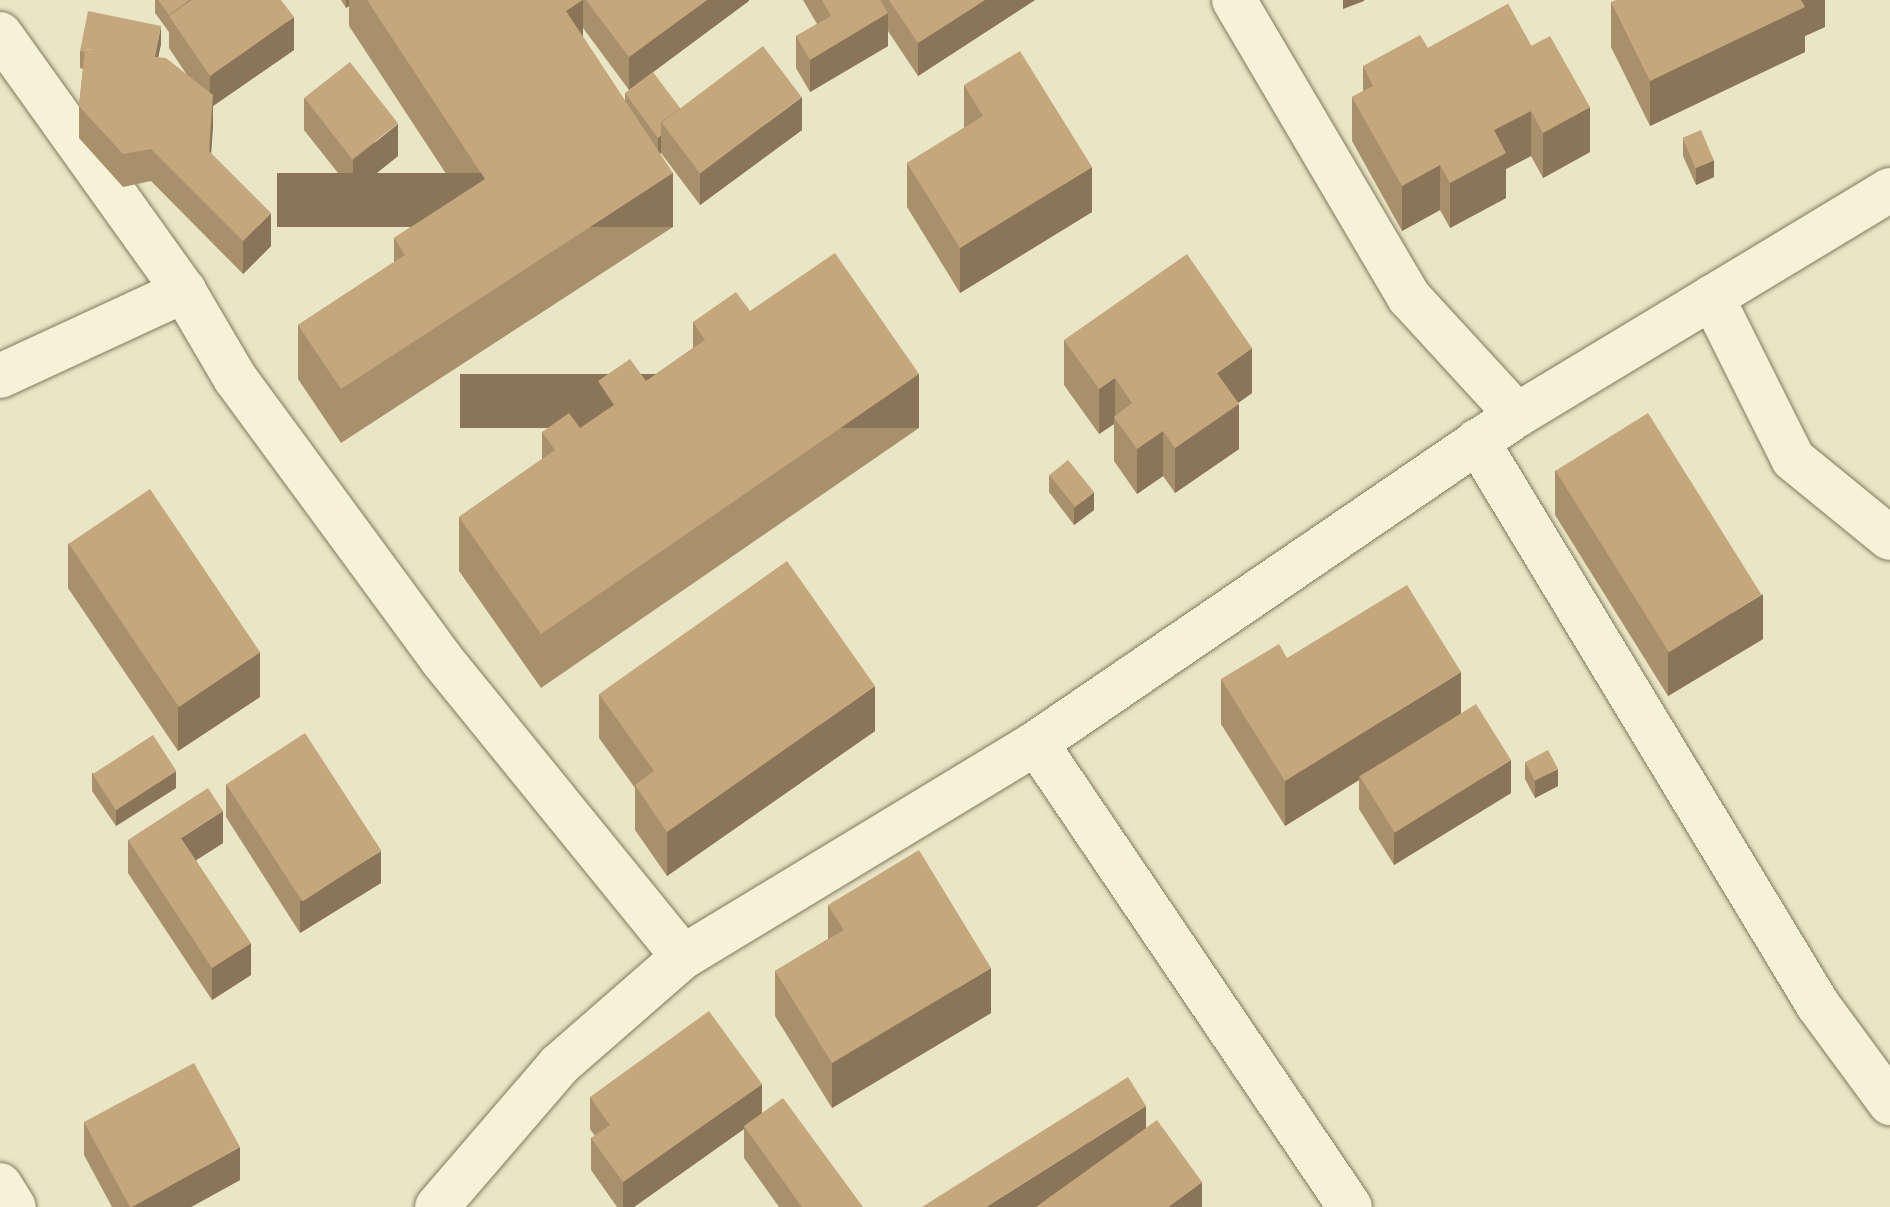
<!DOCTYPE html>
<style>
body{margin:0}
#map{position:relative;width:1890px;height:1207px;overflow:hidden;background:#eae5c5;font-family:"Noto Serif",serif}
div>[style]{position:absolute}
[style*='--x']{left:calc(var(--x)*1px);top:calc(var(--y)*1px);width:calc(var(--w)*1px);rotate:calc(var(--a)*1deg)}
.roads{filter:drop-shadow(0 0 2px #84785d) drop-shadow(0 0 2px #84785d)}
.street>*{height:44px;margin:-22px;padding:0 22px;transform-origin:22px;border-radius:22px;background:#f6f2d7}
.wall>*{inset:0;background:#a9906c}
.shaded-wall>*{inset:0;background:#8a7558;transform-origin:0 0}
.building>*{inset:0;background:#c5a77e;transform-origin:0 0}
span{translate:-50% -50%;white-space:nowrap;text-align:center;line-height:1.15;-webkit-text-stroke:6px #f2efd4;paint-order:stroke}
</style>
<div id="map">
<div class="roads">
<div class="street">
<div style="--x:1234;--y:0;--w:345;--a:59.5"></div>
<div style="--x:1409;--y:297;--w:160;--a:47.5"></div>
<div style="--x:0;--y:34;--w:316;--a:54.4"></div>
<div style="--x:184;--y:291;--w:101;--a:59.6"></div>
<div style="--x:235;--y:378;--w:350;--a:53.7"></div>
<div style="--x:442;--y:660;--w:382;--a:50.9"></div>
<div style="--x:1712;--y:297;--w:181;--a:63.4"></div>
<div style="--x:1793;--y:459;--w:125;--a:39.2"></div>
<div style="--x:0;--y:376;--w:203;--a:-24.8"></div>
<div style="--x:1477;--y:441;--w:659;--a:58.84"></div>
<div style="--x:1818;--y:1005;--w:122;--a:53.7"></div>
<div style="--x:1036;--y:743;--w:560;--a:55.91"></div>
<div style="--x:0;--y:1185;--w:26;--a:58"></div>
<div style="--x:437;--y:1207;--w:187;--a:-49.3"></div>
<div style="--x:559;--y:1065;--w:164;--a:-41.1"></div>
<div style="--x:683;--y:957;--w:413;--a:-31.2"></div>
<div style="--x:1036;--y:743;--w:582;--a:-34.29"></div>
<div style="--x:1517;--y:415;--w:436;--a:-31.1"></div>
</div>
</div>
<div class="wall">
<div style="clip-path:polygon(155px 0,281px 0,294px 50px,213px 106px,211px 153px,271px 246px,243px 274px,151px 181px,123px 187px,79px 138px,79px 106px,83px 69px,80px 68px,80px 51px,161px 44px,158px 57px,187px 75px,169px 48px,169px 32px,155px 13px)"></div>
<div style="clip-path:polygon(341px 0,749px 0,629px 90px,583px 28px,583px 37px,625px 101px,625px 93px,680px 108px,802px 130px,700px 205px,661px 153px,660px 154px,673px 227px,341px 443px,298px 379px,298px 325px,394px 262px,394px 238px,460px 195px,349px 26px,349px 6px,346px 8px)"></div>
<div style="clip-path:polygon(803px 0,1035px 0,918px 76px,888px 31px,888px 46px,810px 92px,796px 68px,796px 36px,817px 24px)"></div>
<div style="clip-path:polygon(1825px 0,1825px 27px,1805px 36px,1805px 52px,1650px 126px,1611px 47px,1611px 2px)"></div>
<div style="clip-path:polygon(1508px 4px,1590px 152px,1543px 178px,1531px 156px,1506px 169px,1506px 198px,1450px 228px,1440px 210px,1402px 231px,1352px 141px,1352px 97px,1363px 91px,1363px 66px,1428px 48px)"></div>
<div style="clip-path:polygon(964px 85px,1092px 212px,960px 293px,907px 207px,907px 163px,964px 128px)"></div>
<div style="clip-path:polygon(304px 98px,398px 156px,353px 192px,304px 130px)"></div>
<div style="clip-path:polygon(1683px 139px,1714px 177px,1696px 185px,1683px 156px)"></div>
<div style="clip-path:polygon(750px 311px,919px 428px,541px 688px,459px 571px,459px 517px,542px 459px,542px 432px,580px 428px,598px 415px,598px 381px,646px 381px,693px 348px,693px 322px)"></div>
<div style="clip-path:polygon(1064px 340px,1252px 393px,1238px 403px,1239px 449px,1175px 493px,1163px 476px,1137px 494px,1114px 461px,1114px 424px,1099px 434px,1064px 385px)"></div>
<div style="clip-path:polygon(1555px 470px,1763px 639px,1668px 696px,1555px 515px)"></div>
<div style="clip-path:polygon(1049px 475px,1094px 510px,1074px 525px,1049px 492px)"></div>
<div style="clip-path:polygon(68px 543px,260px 697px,178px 751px,68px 588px)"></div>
<div style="clip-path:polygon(1287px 658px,1511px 793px,1394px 865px,1359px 809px,1359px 780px,1285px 826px,1221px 724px,1221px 679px)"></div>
<div style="clip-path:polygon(599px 694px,875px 731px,667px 876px,635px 830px,635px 788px,599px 738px)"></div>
<div style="clip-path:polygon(1525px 762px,1558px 786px,1535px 798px,1525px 779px)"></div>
<div style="clip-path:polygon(92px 773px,176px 788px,116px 826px,92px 791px)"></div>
<div style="clip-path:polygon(226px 784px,381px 883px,300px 933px,226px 817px)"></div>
<div style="clip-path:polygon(128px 840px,223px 843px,196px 860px,251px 975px,212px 1000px,128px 873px)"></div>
<div style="clip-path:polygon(828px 905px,991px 1013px,832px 1108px,775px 1016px,775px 971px,828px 939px)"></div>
<div style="clip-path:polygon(590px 1097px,762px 1113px,863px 1207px,779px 1207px,744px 1158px,744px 1129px,634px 1207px,617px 1207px,591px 1170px,591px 1138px,595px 1136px,590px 1129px)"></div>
<div style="clip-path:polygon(84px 1122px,240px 1180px,191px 1207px,112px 1207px,84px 1155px)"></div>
</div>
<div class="shaded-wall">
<div style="clip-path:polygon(346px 0,349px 0,349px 6px,346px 8px)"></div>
<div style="clip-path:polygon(583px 0,583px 54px,566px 11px)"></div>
<div style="clip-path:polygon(707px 0,749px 0,749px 1px,629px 90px,629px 57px)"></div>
<div style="clip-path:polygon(985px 0,1035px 0,918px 76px,918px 43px)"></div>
<div style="clip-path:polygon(1343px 0,1364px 0,1364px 1px,1343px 9px)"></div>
<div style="clip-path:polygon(1798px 0,1825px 0,1825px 27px,1805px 36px,1805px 52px,1650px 126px,1650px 81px)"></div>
<div style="clip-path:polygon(888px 13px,888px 46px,810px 92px,810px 60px)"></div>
<div style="clip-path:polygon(294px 17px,294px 50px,213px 106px,213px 128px,209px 183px,210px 76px)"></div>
<div style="clip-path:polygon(161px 26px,161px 44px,153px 82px,153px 65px)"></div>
<div style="clip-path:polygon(802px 97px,802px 130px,700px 205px,700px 173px)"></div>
<div style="clip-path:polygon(1590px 107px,1590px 152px,1543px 178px,1543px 133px)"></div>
<div style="clip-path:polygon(1531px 111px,1531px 156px,1506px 169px,1506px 198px,1450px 228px,1450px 183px,1494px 130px)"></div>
<div style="clip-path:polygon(398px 124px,398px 156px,353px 192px,353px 160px)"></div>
<div style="clip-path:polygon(661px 135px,661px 153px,658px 155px,658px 138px)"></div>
<div style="clip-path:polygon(1714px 160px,1714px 177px,1696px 185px,1696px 168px)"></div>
<div style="clip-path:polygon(1440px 165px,1440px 210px,1402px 231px,1402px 186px)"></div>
<div style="clip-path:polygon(1092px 167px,1092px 212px,960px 293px,960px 248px)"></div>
<div style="left:673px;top:173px;width:54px;height:396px;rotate:90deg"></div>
<div style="clip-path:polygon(271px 213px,271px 246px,243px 274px,243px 241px)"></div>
<div style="clip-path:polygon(1252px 348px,1252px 393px,1217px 418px,1217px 373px)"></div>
<div style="left:919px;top:374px;width:54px;height:459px;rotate:90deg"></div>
<div style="clip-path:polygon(1115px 378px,1115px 419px,1114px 417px,1114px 424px,1099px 434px,1099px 389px)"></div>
<div style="clip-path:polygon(1239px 404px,1239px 449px,1175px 493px,1175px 448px)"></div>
<div style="clip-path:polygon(1163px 431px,1163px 476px,1137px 494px,1137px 449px)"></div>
<div style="clip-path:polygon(1094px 492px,1094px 510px,1074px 525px,1074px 508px)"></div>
<div style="clip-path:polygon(1763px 594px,1763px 639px,1668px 696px,1668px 652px)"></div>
<div style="clip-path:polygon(260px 652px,260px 697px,178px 751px,178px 706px)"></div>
<div style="clip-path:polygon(1461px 672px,1461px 717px,1359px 776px,1359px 780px,1285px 826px,1285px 781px)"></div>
<div style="clip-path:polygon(875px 686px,875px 731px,667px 876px,667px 832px)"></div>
<div style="clip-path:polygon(1511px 760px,1511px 793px,1394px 865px,1394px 833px)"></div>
<div style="clip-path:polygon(1558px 769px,1558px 786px,1535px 798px,1535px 780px)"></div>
<div style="clip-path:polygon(176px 771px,176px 788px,116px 826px,116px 809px)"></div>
<div style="clip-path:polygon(223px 811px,223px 843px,181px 870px,181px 838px)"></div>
<div style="clip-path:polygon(381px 851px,381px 883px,300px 933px,300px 901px)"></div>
<div style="clip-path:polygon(251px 943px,251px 975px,212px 1000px,212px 968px)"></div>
<div style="clip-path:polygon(991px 968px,991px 1013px,832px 1108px,832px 1063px)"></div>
<div style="clip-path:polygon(762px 1084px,762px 1116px,744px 1126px,744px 1129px,634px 1207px,623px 1207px,623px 1182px)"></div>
<div style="clip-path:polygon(1146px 1106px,1146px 1139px,1038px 1207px,986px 1207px)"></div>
<div style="clip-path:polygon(240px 1147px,240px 1180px,191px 1207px,132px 1207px)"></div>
<div style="clip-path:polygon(1202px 1182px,1202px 1207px,1168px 1207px)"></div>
</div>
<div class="building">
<div style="clip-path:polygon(158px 0,189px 0,169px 15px)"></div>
<div style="clip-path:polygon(192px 0,281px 0,294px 17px,210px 76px,169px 16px)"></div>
<div style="clip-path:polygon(367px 0,582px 0,566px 11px,673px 173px,341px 389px,298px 325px,405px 255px,394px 238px,485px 179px)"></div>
<div style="clip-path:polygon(586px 0,707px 0,629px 57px)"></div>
<div style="clip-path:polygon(822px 0,880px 0,888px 13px,810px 60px,796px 36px,831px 16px)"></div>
<div style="clip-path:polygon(889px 0,985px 0,918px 43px)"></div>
<div style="clip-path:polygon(1616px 0,1801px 0,1805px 7px,1650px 81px,1611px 2px)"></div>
<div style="clip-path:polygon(1508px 4px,1531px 46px,1550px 36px,1590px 107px,1543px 133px,1531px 111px,1494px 130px,1506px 153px,1450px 183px,1440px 165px,1402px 186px,1352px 97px,1373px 86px,1363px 66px,1420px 35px,1428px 48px)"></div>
<div style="clip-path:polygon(88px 11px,161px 26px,155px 57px,85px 49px,85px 52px,80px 51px)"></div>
<div style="left:763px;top:46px;width:64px;height:127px;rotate:53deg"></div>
<div style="clip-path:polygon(85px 49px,166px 58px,213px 95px,209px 151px,271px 213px,243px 241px,151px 149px,123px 154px,79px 106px)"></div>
<div style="clip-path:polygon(1020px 51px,1092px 167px,960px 248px,907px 163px,983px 116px,964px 85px)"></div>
<div style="left:350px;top:62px;width:78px;height:58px;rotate:52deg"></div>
<div style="clip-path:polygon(653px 72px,680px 108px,661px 122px,661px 135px,658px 138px,625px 93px)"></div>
<div style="left:1701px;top:130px;width:33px;height:20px;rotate:67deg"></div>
<div style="clip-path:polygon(835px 253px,919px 374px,541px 634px,459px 517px,555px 450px,542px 432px,569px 413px,580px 428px,614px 405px,598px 381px,630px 359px,646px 381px,705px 340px,693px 322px,736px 292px,750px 311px)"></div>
<div style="clip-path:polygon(1187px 254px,1252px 348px,1217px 373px,1239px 404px,1175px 448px,1163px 431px,1137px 449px,1114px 417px,1132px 403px,1115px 378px,1099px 389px,1064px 340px)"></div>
<div style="left:1648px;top:413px;width:214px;height:109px;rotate:58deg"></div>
<div style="left:1068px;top:460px;width:41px;height:24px;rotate:51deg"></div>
<div style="left:150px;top:489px;width:197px;height:98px;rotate:56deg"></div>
<div style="clip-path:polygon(787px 561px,875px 686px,667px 832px,635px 785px,654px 771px,599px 694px)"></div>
<div style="clip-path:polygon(1407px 585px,1461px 672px,1285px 781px,1221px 679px,1279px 644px,1287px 658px)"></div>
<div style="left:1476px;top:704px;width:66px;height:137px;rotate:58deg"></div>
<div style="left:305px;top:733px;width:140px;height:94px;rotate:57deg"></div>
<div style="left:153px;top:735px;width:43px;height:72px;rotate:57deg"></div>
<div style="left:1548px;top:750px;width:21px;height:26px;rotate:62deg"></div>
<div style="clip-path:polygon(208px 788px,223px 811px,181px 838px,251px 943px,212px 968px,128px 840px)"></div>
<div style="clip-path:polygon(919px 850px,991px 968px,832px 1063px,775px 971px,844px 930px,828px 905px)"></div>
<div style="clip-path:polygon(709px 1011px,762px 1084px,623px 1182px,591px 1138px,610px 1125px,590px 1097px)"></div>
<div style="clip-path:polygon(194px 1063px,240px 1147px,132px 1207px,130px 1207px,84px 1122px)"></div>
<div style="clip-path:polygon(1128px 1077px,1146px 1106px,986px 1207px,922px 1207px)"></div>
<div style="clip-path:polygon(783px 1098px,863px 1207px,802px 1207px,744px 1126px)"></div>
<div style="clip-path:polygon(1157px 1120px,1202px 1182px,1168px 1207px,1036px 1207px)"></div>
</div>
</div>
